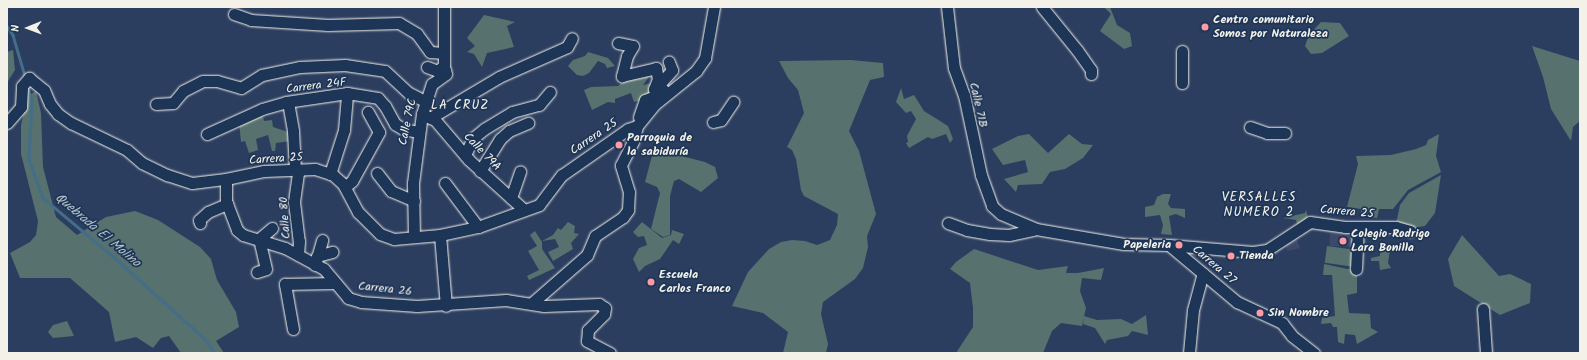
<!DOCTYPE html>
<meta charset="utf-8">
<style>
body{margin:0}
#map{position:relative;width:1587px;height:360px;overflow:hidden;background:#2c3e60;font-family:Kalam,sans-serif}
div>[style]{position:absolute}
[style*='--x']{left:calc(var(--x)*1px);top:calc(var(--y)*1px);width:calc(var(--w)*1px);rotate:calc(var(--a)*1deg)}
.built>*{inset:0;background:#3e496a;transform-origin:0 0}
.green>*{inset:0;background:#56716e;transform-origin:0 0}
.stream>*{height:2.5px;margin:-1.25px;padding:0 1.25px;transform-origin:1.25px;border-radius:1.25px;background:#436e8a}
.roads{filter:drop-shadow(0 0 1px #f4f1e8) drop-shadow(0 0 1px #f4f1e8)}
.minor>*{height:11px;margin:-5.5px;padding:0 5.5px;transform-origin:5.5px;border-radius:5.5px;background:#1d3557}
.dots>*{width:11px;height:11px;translate:-50% -50%;box-sizing:border-box;border:2px solid #1d3557;border-radius:50%}
span{translate:-50% -50%;white-space:nowrap;text-align:center;line-height:1.15;-webkit-text-stroke:3.5px #1d3557;paint-order:stroke}
.poi-label{font-size:12px;color:#f4f1e8;font-weight:700}
.left{translate:0 -50%;text-align:left}
.right{translate:-100% -50%;text-align:right}
.street-label{font-size:12px;color:#f4f1e8}
.neighbourhood-label{font-size:13px;color:#f4f1e8;letter-spacing:1px}
.water-label{font-size:13px;color:#b6c3c7;font-style:italic}
.frame{position:absolute;inset:0;border:8px solid #f4f1e8;pointer-events:none}
.north{position:absolute;left:8px;top:8px;width:40px;height:40px;-webkit-text-stroke:3px #1d3557;paint-order:stroke;rotate:269deg;font-size:11px;font-weight:700;line-height:16px;text-align:center;color:#f4f1e8}
.north::after{content:'';display:block;margin:auto;width:14px;height:18px;background:#f4f1e8;clip-path:polygon(50% 0,100% 100%,50% 72%,0 100%)}
</style>
<div id="map">
<div class="built">
<div style="left:1330px;top:232px;width:26px;height:14px;rotate:2deg"></div>
<div style="clip-path:polygon(1296px 238px,1300px 248px,1287px 251px,1286px 241px)"></div>
</div>
<div class="green">
<div style="clip-path:polygon(1104px 7px,1110px 7px,1117px 25px,1130px 33px,1132px 46px,1124px 49px,1100px 31px,1111px 14px)"></div>
<div style="clip-path:polygon(484px 15px,515px 22px,507px 26px,514px 47px,487px 53px,482px 67px,474px 54px,467px 52px,475px 46px,467px 38px)"></div>
<div style="clip-path:polygon(1321px 22px,1340px 23px,1349px 36px,1322px 53px,1311px 54px,1305px 46px,1309px 35px)"></div>
<div style="clip-path:polygon(1532px 46px,1580px 61px,1580px 121px,1573px 127px,1571px 141px,1551px 109px,1543px 77px)"></div>
<div style="clip-path:polygon(13px 50px,15px 70px,7px 83px,7px 52px)"></div>
<div style="clip-path:polygon(588px 52px,608px 58px,615px 66px,607px 68px,605px 64px,598px 61px,589px 73px,583px 76px,577px 75px,568px 66px,573px 60px,585px 56px)"></div>
<div style="clip-path:polygon(851px 60px,883px 63px,884px 77px,870px 80px,849px 131px,859px 151px,876px 214px,867px 236px,868px 247px,863px 268px,855px 279px,823px 302px,821px 314px,828px 344px,826px 353px,783px 353px,788px 332px,763px 313px,732px 306px,748px 272px,769px 249px,781px 242px,792px 240px,805px 241px,817px 245px,830px 240px,837px 225px,838px 214px,804px 196px,801px 190px,796px 159px,792px 150px,787px 147px,804px 113px,798px 90px,788px 78px,779px 61px)"></div>
<div style="clip-path:polygon(651px 74px,643px 85px,652px 83px,654px 91px,644px 99px,634px 102px,631px 93px,615px 99px,615px 103px,608px 102px,592px 110px,584px 90px,591px 87px,618px 86px,627px 78px)"></div>
<div style="clip-path:polygon(901px 88px,904px 99px,914px 95px,924px 111px,948px 126px,953px 139px,950px 143px,946px 134px,932px 139px,928px 137px,909px 148px,906px 143px,908px 142px,907px 136px,916px 119px,911px 111px,906px 113px,896px 102px)"></div>
<div style="clip-path:polygon(36px 91px,41px 113px,43px 167px,56px 217px,77px 235px,106px 217px,135px 211px,158px 220px,200px 247px,211px 259px,217px 280px,236px 312px,239px 327px,216px 341px,224px 353px,181px 353px,169px 336px,161px 338px,153px 348px,136px 337px,115px 342px,109px 312px,70px 278px,20px 278px,10px 253px,30px 242px,36px 235px,38px 221px,21px 154px,21px 125px,28px 96px)"></div>
<div style="clip-path:polygon(262px 112px,264px 121px,272px 120px,273px 127px,291px 133px,291px 141px,276px 143px,275px 151px,272px 151px,268px 135px,256px 139px,258px 150px,249px 153px,245px 141px,241px 142px,239px 122px)"></div>
<div style="clip-path:polygon(1029px 134px,1048px 153px,1069px 134px,1082px 144px,1093px 145px,1083px 158px,1065px 169px,1050px 172px,1042px 184px,1018px 185px,1016px 192px,1004px 179px,1028px 172px,1025px 160px,1003px 165px,992px 149px,1018px 136px)"></div>
<div style="clip-path:polygon(1439px 134px,1436px 156px,1441px 172px,1408px 190px,1393px 209px,1379px 209px,1377px 218px,1361px 216px,1361px 209px,1347px 207px,1358px 164px,1356px 156px,1391px 155px,1416px 149px,1426px 145px,1428px 140px)"></div>
<div style="clip-path:polygon(662px 151px,705px 162px,715px 167px,718px 178px,701px 192px,679px 179px,674px 181px,670px 196px,670px 235px,663px 237px,651px 229px,660px 193px,657px 187px,645px 182px,653px 152px)"></div>
<div style="clip-path:polygon(1441px 175px,1435px 213px,1425px 226px,1411px 228px,1396px 224px,1400px 205px,1409px 193px)"></div>
<div style="clip-path:polygon(1163px 194px,1171px 194px,1168px 204px,1171px 208px,1185px 209px,1185px 218px,1176px 214px,1169px 216px,1172px 235px,1161px 234px,1163px 225px,1160px 215px,1145px 217px,1145px 207px,1154px 205px,1157px 197px)"></div>
<div style="clip-path:polygon(1306px 210px,1309px 222px,1298px 228px,1296px 220px,1283px 218px,1305px 213px)"></div>
<div style="clip-path:polygon(568px 222px,575px 226px,574px 233px,579px 234px,571px 243px,573px 249px,553px 261px,548px 252px,559px 247px,555px 239px,542px 241px,553px 235px,558px 228px,561px 230px)"></div>
<div style="clip-path:polygon(642px 222px,662px 238px,671px 235px,672px 230px,684px 234px,679px 244px,673px 240px,660px 259px,645px 266px,639px 272px,633px 259px,639px 248px,647px 245px,644px 236px,638px 237px,633px 232px)"></div>
<div style="clip-path:polygon(535px 231px,542px 242px,542px 249px,555px 268px,529px 280px,527px 276px,539px 270px,528px 251px,537px 246px,530px 235px)"></div>
<div style="clip-path:polygon(1462px 235px,1499px 276px,1510px 274px,1531px 284px,1530px 303px,1500px 315px,1454px 286px,1448px 259px)"></div>
<div style="left:1327px;top:246px;width:29px;height:17px;rotate:8deg"></div>
<div style="clip-path:polygon(1385px 248px,1390px 250px,1388px 263px,1391px 268px,1380px 270px,1379px 261px,1371px 261px,1371px 258px,1380px 256px,1380px 250px,1384px 251px)"></div>
<div style="clip-path:polygon(974px 249px,1038px 270px,1068px 266px,1066px 273px,1078px 273px,1104px 268px,1101px 280px,1082px 278px,1080px 291px,1086px 308px,1084px 316px,1097px 320px,1121px 319px,1132px 324px,1146px 315px,1148px 335px,1132px 331px,1128px 336px,1107px 340px,1105px 344px,1095px 328px,1083px 324px,1084px 317px,1082px 326px,1061px 323px,1052px 331px,1043px 353px,956px 353px,973px 327px,973px 308px,970px 283px,950px 269px,956px 262px)"></div>
<div style="clip-path:polygon(1324px 264px,1357px 271px,1357px 293px,1347px 295px,1349px 313px,1370px 314px,1371px 328px,1378px 332px,1357px 344px,1355px 335px,1345px 334px,1344px 344px,1338px 342px,1337px 327px,1333px 327px,1331px 323px,1321px 324px,1322px 318px,1335px 316px,1332px 275px,1323px 275px)"></div>
<div style="clip-path:polygon(67px 321px,74px 336px,53px 338px,48px 332px,53px 325px)"></div>
</div>
<div class="stream">
<div style="--x:7;--y:26;--w:11;--a:56"></div>
<div style="--x:13;--y:35;--w:43;--a:73.7"></div>
<div style="--x:27;--y:85;--w:17;--a:73"></div>
<div style="--x:32;--y:101;--w:58;--a:93"></div>
<div style="--x:29;--y:159;--w:41;--a:70.3"></div>
<div style="--x:43;--y:198;--w:94;--a:39.8"></div>
<div style="--x:115;--y:258;--w:120;--a:42"></div>
<div style="--x:204;--y:338;--w:19;--a:54"></div>
</div>
<div class="roads">
<div class="minor">
<div style="--x:947;--y:7;--w:61;--a:83.5"></div>
<div style="--x:954;--y:68;--w:29;--a:70"></div>
<div style="--x:964;--y:95;--w:82;--a:78"></div>
<div style="--x:981;--y:175;--w:33;--a:70"></div>
<div style="--x:992;--y:206;--w:12;--a:42"></div>
<div style="--x:1001;--y:214;--w:38;--a:23"></div>
<div style="--x:1036;--y:229;--w:89;--a:9.7"></div>
<div style="--x:1124;--y:244;--w:45;--a:1.3"></div>
<div style="--x:1169;--y:245;--w:89;--a:40"></div>
<div style="--x:1237;--y:302;--w:50;--a:25"></div>
<div style="--x:1282;--y:323;--w:16;--a:52"></div>
<div style="--x:1292;--y:336;--w:28;--a:38"></div>
<div style="--x:1042;--y:7;--w:55;--a:50.9"></div>
<div style="--x:1077;--y:50;--w:24;--a:55"></div>
<div style="--x:1091;--y:70;--w:4;--a:90"></div>
<div style="--x:234;--y:14;--w:18;--a:19"></div>
<div style="--x:251;--y:20;--w:77;--a:3.7"></div>
<div style="--x:328;--y:25;--w:71;--a:-1.6"></div>
<div style="--x:399;--y:23;--w:21;--a:31"></div>
<div style="--x:417;--y:34;--w:22;--a:54"></div>
<div style="--x:430;--y:52;--w:14;--a:4"></div>
<div style="--x:618;--y:43;--w:15;--a:11"></div>
<div style="--x:633;--y:46;--w:12;--a:121"></div>
<div style="--x:627;--y:56;--w:21;--a:104"></div>
<div style="--x:622;--y:76;--w:35;--a:-13"></div>
<div style="--x:656;--y:68;--w:11;--a:80"></div>
<div style="--x:658;--y:79;--w:11;--a:112"></div>
<div style="--x:654;--y:89;--w:6;--a:-18"></div>
<div style="--x:660;--y:87;--w:9;--a:41"></div>
<div style="--x:1182;--y:51;--w:32;--a:90"></div>
<div style="--x:427;--y:67;--w:12;--a:20"></div>
<div style="--x:656;--y:88;--w:24;--a:-48"></div>
<div style="--x:672;--y:70;--w:9;--a:-111"></div>
<div style="--x:288;--y:102;--w:29;--a:80"></div>
<div style="--x:293;--y:131;--w:38;--a:87"></div>
<div style="--x:295;--y:169;--w:5;--a:53"></div>
<div style="--x:298;--y:173;--w:29;--a:98"></div>
<div style="--x:294;--y:202;--w:39;--a:83"></div>
<div style="--x:299;--y:241;--w:14;--a:94"></div>
<div style="--x:156;--y:104;--w:17;--a:-3"></div>
<div style="--x:173;--y:103;--w:16;--a:-50"></div>
<div style="--x:183;--y:91;--w:22;--a:-27"></div>
<div style="--x:203;--y:81;--w:14;--a:0"></div>
<div style="--x:217;--y:81;--w:25;--a:16"></div>
<div style="--x:241;--y:88;--w:25;--a:-32"></div>
<div style="--x:262;--y:75;--w:39;--a:-12"></div>
<div style="--x:300;--y:67;--w:45;--a:-2.5"></div>
<div style="--x:345;--y:65;--w:40;--a:8.5"></div>
<div style="--x:385;--y:71;--w:33;--a:43"></div>
<div style="--x:409;--y:93;--w:18;--a:27"></div>
<div style="--x:424;--y:115;--w:12;--a:24"></div>
<div style="--x:435;--y:120;--w:52;--a:49.6"></div>
<div style="--x:469;--y:160;--w:73;--a:42.2"></div>
<div style="--x:639;--y:117;--w:18;--a:-71"></div>
<div style="--x:645;--y:100;--w:11;--a:-22"></div>
<div style="--x:655;--y:96;--w:10;--a:-61"></div>
<div style="--x:430;--y:118;--w:80;--a:-30.7"></div>
<div style="--x:499;--y:77;--w:74;--a:-23.8"></div>
<div style="--x:567;--y:47;--w:10;--a:-61"></div>
<div style="--x:713;--y:122;--w:8;--a:-14"></div>
<div style="--x:721;--y:120;--w:22;--a:-56"></div>
<div style="--x:7;--y:123;--w:21;--a:-49"></div>
<div style="--x:21;--y:107;--w:21;--a:-87"></div>
<div style="--x:22;--y:86;--w:11;--a:-49"></div>
<div style="--x:29;--y:78;--w:19;--a:39"></div>
<div style="--x:44;--y:90;--w:15;--a:67"></div>
<div style="--x:50;--y:104;--w:13;--a:51"></div>
<div style="--x:58;--y:114;--w:16;--a:35"></div>
<div style="--x:71;--y:123;--w:62;--a:25.7"></div>
<div style="--x:127;--y:150;--w:20;--a:41"></div>
<div style="--x:142;--y:163;--w:28;--a:26"></div>
<div style="--x:167;--y:175;--w:26;--a:18"></div>
<div style="--x:192;--y:183;--w:34;--a:-7"></div>
<div style="--x:226;--y:179;--w:39;--a:-12"></div>
<div style="--x:264;--y:171;--w:51;--a:-2.2"></div>
<div style="--x:315;--y:169;--w:19;--a:18"></div>
<div style="--x:333;--y:175;--w:13;--a:42"></div>
<div style="--x:343;--y:184;--w:32;--a:62"></div>
<div style="--x:358;--y:212;--w:31;--a:45"></div>
<div style="--x:380;--y:234;--w:15;--a:20"></div>
<div style="--x:394;--y:239;--w:46;--a:-5"></div>
<div style="--x:440;--y:235;--w:39;--a:-12"></div>
<div style="--x:478;--y:227;--w:65;--a:-19.8"></div>
<div style="--x:539;--y:205;--w:38;--a:-53"></div>
<div style="--x:562;--y:175;--w:80;--a:-34.9"></div>
<div style="--x:628;--y:129;--w:9;--a:-18"></div>
<div style="--x:637;--y:126;--w:28;--a:-51"></div>
<div style="--x:655;--y:104;--w:53;--a:-38.8"></div>
<div style="--x:696;--y:71;--w:16;--a:-55"></div>
<div style="--x:705;--y:58;--w:52;--a:-80"></div>
<div style="--x:1250;--y:127;--w:18;--a:19"></div>
<div style="--x:1267;--y:133;--w:18;--a:0"></div>
<div style="--x:207;--y:134;--w:60;--a:-24.4"></div>
<div style="--x:262;--y:109;--w:25;--a:-16"></div>
<div style="--x:286;--y:102;--w:62;--a:-8.4"></div>
<div style="--x:347;--y:93;--w:31;--a:9"></div>
<div style="--x:378;--y:98;--w:11;--a:49"></div>
<div style="--x:385;--y:106;--w:21;--a:61"></div>
<div style="--x:395;--y:124;--w:9;--a:32"></div>
<div style="--x:403;--y:129;--w:15;--a:11"></div>
<div style="--x:465;--y:155;--w:19;--a:-65"></div>
<div style="--x:473;--y:138;--w:14;--a:-39"></div>
<div style="--x:484;--y:129;--w:33;--a:-31"></div>
<div style="--x:512;--y:112;--w:28;--a:-15"></div>
<div style="--x:539;--y:105;--w:17;--a:-50"></div>
<div style="--x:480;--y:171;--w:38;--a:-58"></div>
<div style="--x:500;--y:139;--w:12;--a:-42"></div>
<div style="--x:509;--y:131;--w:21;--a:-23"></div>
<div style="--x:377;--y:173;--w:23;--a:52"></div>
<div style="--x:391;--y:191;--w:25;--a:23"></div>
<div style="--x:330;--y:174;--w:46;--a:-72.3"></div>
<div style="--x:344;--y:130;--w:37;--a:-85"></div>
<div style="--x:226;--y:179;--w:22;--a:90"></div>
<div style="--x:226;--y:201;--w:31;--a:69"></div>
<div style="--x:237;--y:230;--w:8;--a:40"></div>
<div style="--x:243;--y:235;--w:44;--a:17.2"></div>
<div style="--x:285;--y:248;--w:44;--a:28.3"></div>
<div style="--x:324;--y:269;--w:38;--a:50"></div>
<div style="--x:348;--y:298;--w:14;--a:17"></div>
<div style="--x:361;--y:302;--w:56;--a:4.1"></div>
<div style="--x:417;--y:306;--w:89;--a:-3.9"></div>
<div style="--x:506;--y:300;--w:38;--a:9"></div>
<div style="--x:544;--y:306;--w:55;--a:-2.1"></div>
<div style="--x:599;--y:304;--w:7;--a:34"></div>
<div style="--x:605;--y:308;--w:6;--a:99"></div>
<div style="--x:604;--y:314;--w:23;--a:135"></div>
<div style="--x:588;--y:330;--w:11;--a:95"></div>
<div style="--x:587;--y:341;--w:26;--a:28"></div>
<div style="--x:445;--y:183;--w:55;--a:53.1"></div>
<div style="--x:345;--y:187;--w:9;--a:-41"></div>
<div style="--x:352;--y:181;--w:56;--a:-61.1"></div>
<div style="--x:379;--y:132;--w:23;--a:-119"></div>
<div style="--x:511;--y:198;--w:28;--a:-71"></div>
<div style="--x:200;--y:223;--w:3;--a:-108"></div>
<div style="--x:199;--y:220;--w:12;--a:-42"></div>
<div style="--x:208;--y:212;--w:21;--a:-23"></div>
<div style="--x:948;--y:223;--w:20;--a:20"></div>
<div style="--x:967;--y:230;--w:23;--a:10"></div>
<div style="--x:990;--y:234;--w:19;--a:3"></div>
<div style="--x:1009;--y:235;--w:25;--a:-12"></div>
<div style="--x:440;--y:235;--w:71;--a:85.2"></div>
<div style="--x:414;--y:237;--w:54;--a:-91.1"></div>
<div style="--x:413;--y:183;--w:70;--a:-82.6"></div>
<div style="--x:422;--y:114;--w:32;--a:-72"></div>
<div style="--x:432;--y:84;--w:17;--a:-36"></div>
<div style="--x:446;--y:74;--w:4;--a:-104"></div>
<div style="--x:445;--y:70;--w:7;--a:172"></div>
<div style="--x:438;--y:71;--w:8;--a:-45"></div>
<div style="--x:444;--y:65;--w:58;--a:-90"></div>
<div style="--x:1169;--y:245;--w:84;--a:4.8"></div>
<div style="--x:1253;--y:252;--w:14;--a:-8"></div>
<div style="--x:1267;--y:250;--w:51;--a:-33.1"></div>
<div style="--x:1310;--y:222;--w:35;--a:8"></div>
<div style="--x:1345;--y:227;--w:51;--a:0"></div>
<div style="--x:1396;--y:227;--w:15;--a:16"></div>
<div style="--x:317;--y:256;--w:16;--a:-15"></div>
<div style="--x:315;--y:265;--w:26;--a:-74"></div>
<div style="--x:1356;--y:269;--w:42;--a:-87.3"></div>
<div style="--x:257;--y:272;--w:9;--a:-18"></div>
<div style="--x:266;--y:269;--w:31;--a:-103"></div>
<div style="--x:259;--y:239;--w:17;--a:-40"></div>
<div style="--x:532;--y:303;--w:73;--a:-41.1"></div>
<div style="--x:587;--y:255;--w:21;--a:-67"></div>
<div style="--x:595;--y:236;--w:34;--a:-34"></div>
<div style="--x:623;--y:217;--w:9;--a:-54"></div>
<div style="--x:628;--y:210;--w:18;--a:-87"></div>
<div style="--x:629;--y:192;--w:28;--a:-107"></div>
<div style="--x:621;--y:165;--w:27;--a:-63"></div>
<div style="--x:633;--y:141;--w:16;--a:-75"></div>
<div style="--x:1483;--y:309;--w:44;--a:86.1"></div>
<div style="--x:293;--y:329;--w:46;--a:-100.1"></div>
<div style="--x:285;--y:284;--w:50;--a:-1.1"></div>
<div style="--x:1189;--y:353;--w:43;--a:-84.7"></div>
<div style="--x:1193;--y:310;--w:38;--a:-75"></div>
</div>
</div>
<div class="dots">
<div style="left:1205px;top:27px;background:#ff9aa2"></div>
<div style="left:619px;top:145px;background:#ff9aa2"></div>
<div style="left:1343px;top:241px;background:#ff9aa2"></div>
<div style="left:1179px;top:245px;background:#ff9aa2"></div>
<div style="left:1231px;top:256px;background:#ff9aa2"></div>
<div style="left:651px;top:282px;background:#ff9aa2"></div>
<div style="left:1260px;top:313px;background:#ff9aa2"></div>
</div>
<div class="poi-label">
<span class="left" style="left:1213px;top:27px">Centro comunitario<br>Somos por Naturaleza</span>
<span class="left" style="left:627px;top:145px">Parroquia de<br>la sabiduría</span>
<span class="left" style="left:1351px;top:241px">Colegio Rodrigo<br>Lara Bonilla</span>
<span class="right" style="left:1171px;top:245px">Papeleria</span>
<span class="left" style="left:1239px;top:256px">Tienda</span>
<span class="left" style="left:659px;top:282px">Escuela<br>Carlos Franco</span>
<span class="left" style="left:1268px;top:313px">Sin Nombre</span>
</div>
<div class="street-label">
<span style="left:316px;top:86px;rotate:-7deg">Carrera 24F</span>
<span style="left:978px;top:105px;rotate:77deg">Calle 71B</span>
<span style="left:408px;top:122px;rotate:-78deg">Calle 79C</span>
<span style="left:594px;top:137px;rotate:-34deg">Carrera 25</span>
<span style="left:482px;top:152px;rotate:46deg">Calle 79A</span>
<span style="left:276px;top:159px;rotate:-4deg">Carrera 25</span>
<span style="left:1347px;top:212px;rotate:5deg">Carrera 25</span>
<span style="left:285px;top:218px;rotate:-94deg">Calle 80</span>
<span style="left:1214px;top:265px;rotate:40deg">Carrera 27</span>
<span style="left:385px;top:289px;rotate:6deg">Carrera 26</span>
</div>
<div class="neighbourhood-label">
<span style="left:460px;top:106px">LA CRUZ</span>
<span style="left:1259px;top:206px">VERSALLES<br>NUMERO 2</span>
</div>
<div class="water-label">
<span style="left:97px;top:231px;rotate:40deg">Quebrada El Molino</span>
</div>
<div class="frame"></div>
<div class="north">N</div>
</div>
